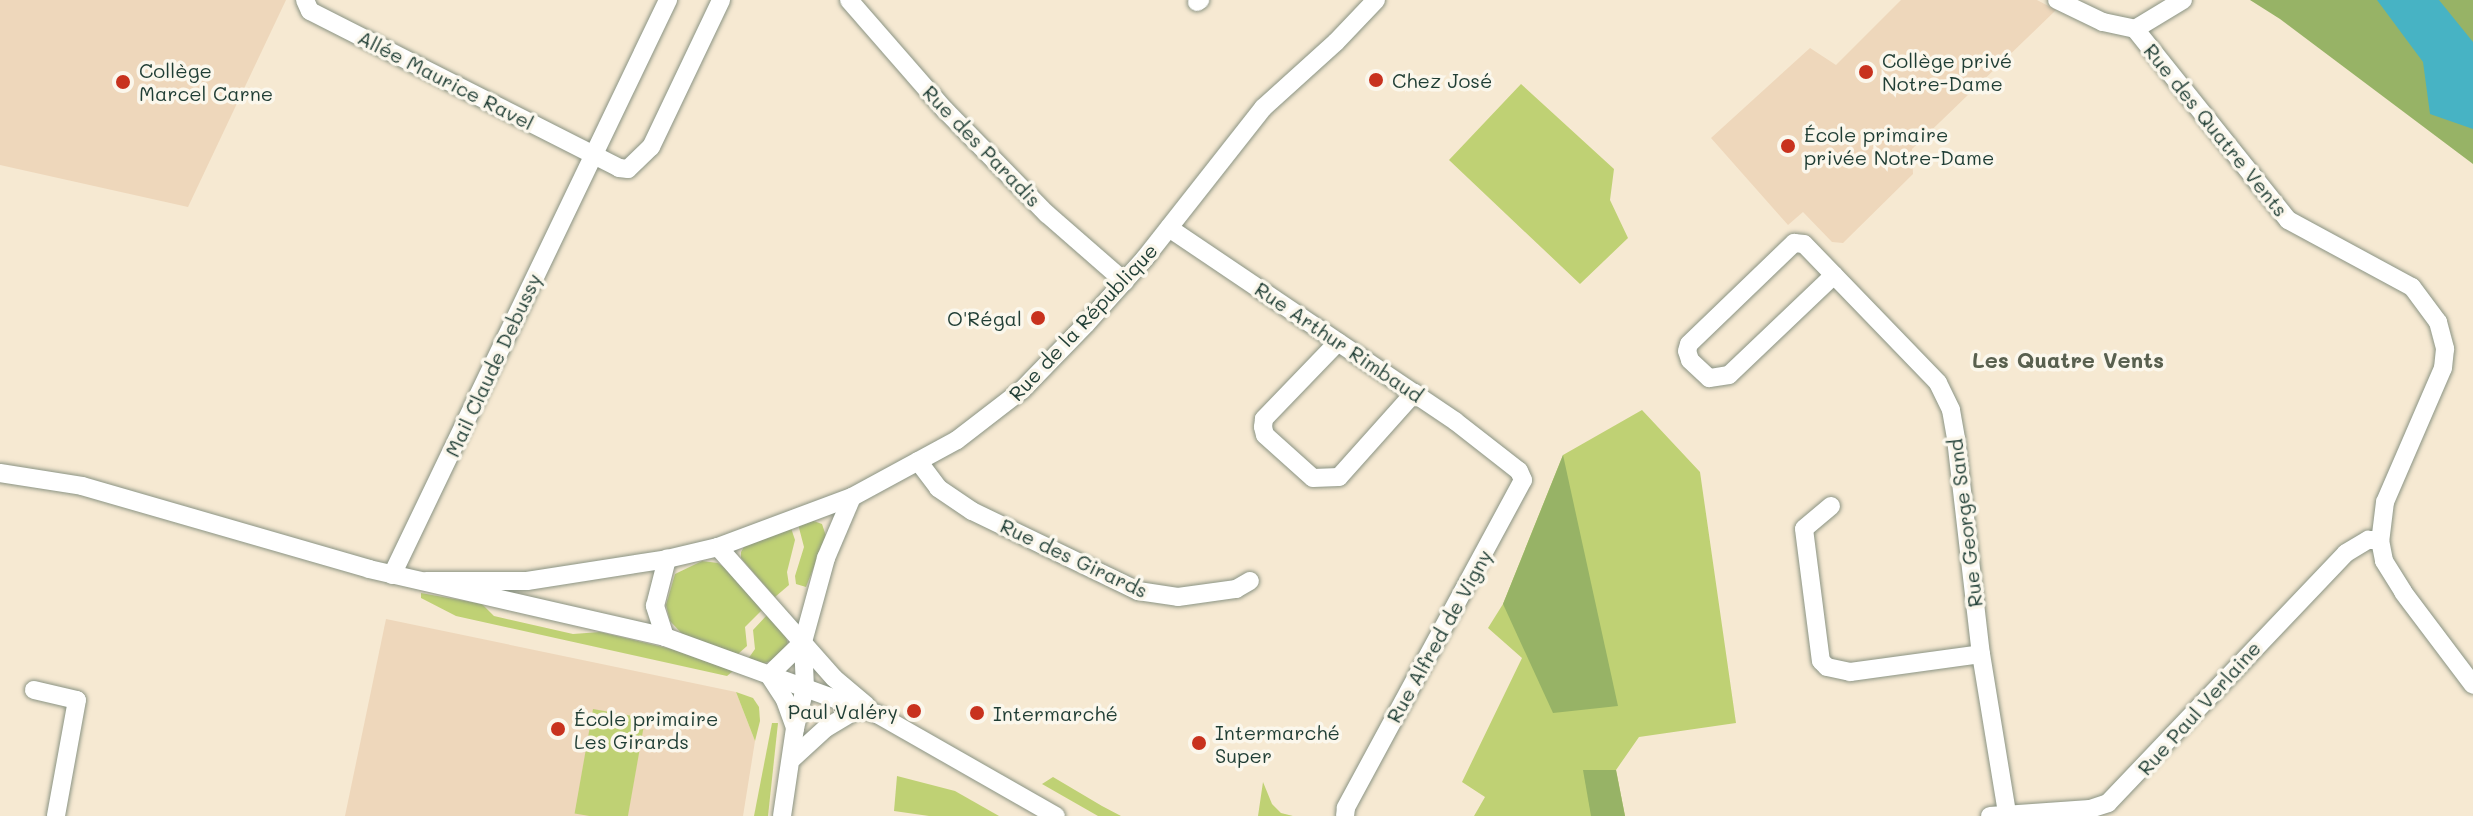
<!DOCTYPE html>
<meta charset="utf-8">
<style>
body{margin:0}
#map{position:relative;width:2473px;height:816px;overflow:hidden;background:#f6e9d2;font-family:Mali,sans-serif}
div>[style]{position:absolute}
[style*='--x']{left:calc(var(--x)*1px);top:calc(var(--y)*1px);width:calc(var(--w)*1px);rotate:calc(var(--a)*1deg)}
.built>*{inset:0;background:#eed7bb}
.green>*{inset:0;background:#bfd174;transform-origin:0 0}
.forest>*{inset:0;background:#97b366}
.water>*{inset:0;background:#47b3c4}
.roads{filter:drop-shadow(0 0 2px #8a9383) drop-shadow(0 0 2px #8a9383)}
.minor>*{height:18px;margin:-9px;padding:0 9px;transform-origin:9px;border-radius:9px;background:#fff}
.dots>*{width:22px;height:22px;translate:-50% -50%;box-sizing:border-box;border:4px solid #fbf7ec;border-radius:50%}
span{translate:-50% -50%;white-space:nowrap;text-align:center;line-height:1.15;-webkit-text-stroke:7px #fbf7ec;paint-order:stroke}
.poi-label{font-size:20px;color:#1f3d34}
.left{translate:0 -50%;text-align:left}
.right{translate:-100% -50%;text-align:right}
.street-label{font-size:20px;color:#1f3d34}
.neighbourhood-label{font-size:22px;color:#59604f;font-weight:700}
</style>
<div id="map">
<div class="built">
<div style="clip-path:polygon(0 0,286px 0,188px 207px,0 165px)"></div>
<div style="clip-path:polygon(1901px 0,2037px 0,2056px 10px,1912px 149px,1913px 174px,1843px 243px,1832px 242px,1803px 212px,1788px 225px,1711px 138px,1810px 48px,1836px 65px)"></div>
<div style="clip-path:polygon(386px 619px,736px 692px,755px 741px,743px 816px,345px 816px)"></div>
</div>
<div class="green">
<div style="clip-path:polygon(1521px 84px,1614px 169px,1610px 200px,1628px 238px,1580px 284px,1449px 160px)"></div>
<div style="clip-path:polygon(1642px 410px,1700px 472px,1736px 723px,1639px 737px,1616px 770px,1625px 816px,1474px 816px,1485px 797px,1462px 782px,1522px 658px,1488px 628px,1503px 604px,1563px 455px)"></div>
<div style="clip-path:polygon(811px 520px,822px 524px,826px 536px,806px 587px,796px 584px,795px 576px,804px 547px,798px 524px)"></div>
<div style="clip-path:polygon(790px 525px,795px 540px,787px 572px,789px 585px,775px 597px,741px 558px,741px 552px,745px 545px)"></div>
<div style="clip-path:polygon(702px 561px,718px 563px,729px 571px,762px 610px,745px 627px,747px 646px,738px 654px,686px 638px,670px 621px,666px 605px,675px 574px)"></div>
<div style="clip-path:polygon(421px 593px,482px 604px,494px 616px,573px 634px,600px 632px,671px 649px,733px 671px,727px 676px,456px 616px,421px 598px)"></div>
<div style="clip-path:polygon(767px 615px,786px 636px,788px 645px,777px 659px,761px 664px,748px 659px,755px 649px,753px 630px)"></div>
<div style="clip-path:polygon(736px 692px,753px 698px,759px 707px,760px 721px,755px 741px)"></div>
<div style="left:593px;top:709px;width:53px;height:106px;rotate:10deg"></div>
<div style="clip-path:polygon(772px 723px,778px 723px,768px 816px,754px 816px)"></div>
<div style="clip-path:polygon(897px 776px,955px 791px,999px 816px,929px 816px,894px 811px)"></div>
<div style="clip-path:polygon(1053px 777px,1102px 806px,1121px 816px,1098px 816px,1042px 784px)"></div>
<div style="clip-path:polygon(1263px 782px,1272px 804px,1281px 813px,1293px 816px,1258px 816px)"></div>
</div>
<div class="forest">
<div style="clip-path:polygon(2250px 0,2473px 0,2473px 164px,2280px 19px)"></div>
<div style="clip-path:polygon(1563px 455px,1618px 706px,1553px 713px,1503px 604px)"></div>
<div style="clip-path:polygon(1583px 770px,1616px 770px,1625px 816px,1591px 816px)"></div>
</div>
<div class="water">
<div style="clip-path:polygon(2377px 0,2439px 0,2473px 42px,2473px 129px,2430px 114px,2423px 62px)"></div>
</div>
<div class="roads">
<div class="minor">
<div style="--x:305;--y:0;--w:12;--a:66"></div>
<div style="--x:310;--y:11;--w:347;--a:26.9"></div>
<div style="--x:619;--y:168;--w:9;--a:6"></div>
<div style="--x:628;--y:169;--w:32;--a:-44"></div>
<div style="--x:651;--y:147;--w:163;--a:-64.5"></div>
<div style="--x:849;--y:0;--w:146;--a:48.9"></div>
<div style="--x:945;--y:110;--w:146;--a:45.6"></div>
<div style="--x:1047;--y:214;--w:103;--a:41.1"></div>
<div style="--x:2057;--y:0;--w:51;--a:25.6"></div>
<div style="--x:2103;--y:22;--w:33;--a:12"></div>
<div style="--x:1197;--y:2;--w:4;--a:-34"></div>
<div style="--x:2135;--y:29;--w:245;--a:51.3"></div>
<div style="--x:2288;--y:220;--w:141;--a:28.4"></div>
<div style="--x:2412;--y:287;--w:44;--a:53.4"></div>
<div style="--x:2438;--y:322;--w:28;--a:75"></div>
<div style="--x:2445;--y:349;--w:19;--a:96"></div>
<div style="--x:2443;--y:368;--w:146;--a:113.4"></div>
<div style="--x:2385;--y:502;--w:38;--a:97"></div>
<div style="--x:2380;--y:540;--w:21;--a:79"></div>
<div style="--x:2384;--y:561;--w:36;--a:58"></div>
<div style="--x:2403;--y:592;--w:116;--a:53"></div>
<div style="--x:2135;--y:29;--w:56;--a:-31.1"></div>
<div style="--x:1169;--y:228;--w:345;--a:34"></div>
<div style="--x:1455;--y:421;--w:81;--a:38"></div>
<div style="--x:1519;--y:471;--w:10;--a:66"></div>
<div style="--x:1523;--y:480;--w:373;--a:118.4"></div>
<div style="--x:1346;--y:808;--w:8;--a:97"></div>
<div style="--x:1834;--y:275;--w:145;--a:136.4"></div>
<div style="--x:1729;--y:375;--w:20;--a:171"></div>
<div style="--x:1709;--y:378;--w:26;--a:-137"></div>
<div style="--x:1690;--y:360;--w:9;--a:-108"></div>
<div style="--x:1687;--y:351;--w:7;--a:-74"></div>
<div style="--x:1689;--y:344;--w:146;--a:-43.9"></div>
<div style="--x:1794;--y:243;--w:10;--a:6"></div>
<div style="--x:1804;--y:244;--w:193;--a:46"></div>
<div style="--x:1938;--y:383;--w:30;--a:64"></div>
<div style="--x:1951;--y:410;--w:29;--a:80"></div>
<div style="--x:1956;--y:439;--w:216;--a:83.4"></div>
<div style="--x:1981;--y:654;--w:161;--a:80.7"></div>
<div style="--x:1338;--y:342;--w:107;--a:133.9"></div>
<div style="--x:1264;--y:419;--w:8;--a:97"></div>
<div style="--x:1263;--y:427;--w:8;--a:76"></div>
<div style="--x:1265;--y:435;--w:64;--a:41.9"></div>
<div style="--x:1313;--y:478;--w:26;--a:-2"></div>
<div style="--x:1339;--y:477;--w:113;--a:-48.2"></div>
<div style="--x:918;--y:461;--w:34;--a:53"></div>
<div style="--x:938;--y:488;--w:41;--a:34.1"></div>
<div style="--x:972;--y:511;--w:184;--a:25.7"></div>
<div style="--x:1138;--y:591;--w:40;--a:8.5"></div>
<div style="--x:1178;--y:597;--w:59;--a:-7.9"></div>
<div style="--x:1236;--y:589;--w:16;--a:-30"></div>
<div style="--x:0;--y:473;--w:83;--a:9"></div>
<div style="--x:82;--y:486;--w:299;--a:16.1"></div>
<div style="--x:369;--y:569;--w:304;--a:12.9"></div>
<div style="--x:665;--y:637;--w:226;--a:20"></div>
<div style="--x:877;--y:714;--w:206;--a:29.7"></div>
<div style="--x:1831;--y:506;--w:35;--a:140"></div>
<div style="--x:1804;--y:529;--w:133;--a:82.7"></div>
<div style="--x:1821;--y:661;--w:8;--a:45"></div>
<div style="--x:1827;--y:667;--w:24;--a:12"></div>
<div style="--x:1850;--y:672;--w:132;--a:-7.8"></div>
<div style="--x:718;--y:547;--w:175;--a:48.5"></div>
<div style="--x:834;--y:678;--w:42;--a:40.2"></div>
<div style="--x:392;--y:575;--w:638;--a:-64.36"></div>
<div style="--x:426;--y:581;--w:101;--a:0"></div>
<div style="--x:527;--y:581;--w:142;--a:-8.9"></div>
<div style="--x:667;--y:559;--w:52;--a:-13.2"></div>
<div style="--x:718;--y:547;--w:143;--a:-20.5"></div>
<div style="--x:852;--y:497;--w:119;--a:-28.5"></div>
<div style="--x:957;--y:440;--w:82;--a:-37.6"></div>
<div style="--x:1022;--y:390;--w:92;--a:-45.9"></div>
<div style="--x:1086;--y:324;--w:89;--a:-48.2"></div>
<div style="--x:1145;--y:258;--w:191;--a:-51.8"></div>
<div style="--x:1263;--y:108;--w:98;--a:-42.1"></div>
<div style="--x:1336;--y:42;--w:58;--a:-46.4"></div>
<div style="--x:665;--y:637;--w:33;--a:-108"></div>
<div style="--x:655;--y:606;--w:49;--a:-75.7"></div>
<div style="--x:769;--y:675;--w:30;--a:57"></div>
<div style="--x:785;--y:700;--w:30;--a:70"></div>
<div style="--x:769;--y:675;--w:47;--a:-44.1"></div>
<div style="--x:34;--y:690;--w:44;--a:13.1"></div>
<div style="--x:77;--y:700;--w:118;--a:100.3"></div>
<div style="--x:793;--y:758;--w:45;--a:-42.3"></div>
<div style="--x:826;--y:728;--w:39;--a:-31"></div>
<div style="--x:782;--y:816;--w:89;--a:-81.6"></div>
<div style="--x:795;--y:728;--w:41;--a:-76"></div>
<div style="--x:805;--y:688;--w:46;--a:-92.5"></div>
<div style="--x:803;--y:642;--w:87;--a:-74.7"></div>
<div style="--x:826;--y:558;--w:66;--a:-66.9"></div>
<div style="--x:1990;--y:816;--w:100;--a:-4"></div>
<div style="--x:2090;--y:809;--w:19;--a:-18"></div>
<div style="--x:2108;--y:803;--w:345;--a:-46.4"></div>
<div style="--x:2346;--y:553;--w:26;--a:-31"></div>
<div style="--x:2368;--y:540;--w:12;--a:0"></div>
</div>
</div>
<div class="dots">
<div style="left:1866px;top:72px;background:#c8321e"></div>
<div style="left:1376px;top:80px;background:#c8321e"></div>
<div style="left:123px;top:82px;background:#c8321e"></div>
<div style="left:1788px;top:146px;background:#c8321e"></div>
<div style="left:1038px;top:318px;background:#c8321e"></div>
<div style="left:914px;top:711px;background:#c8321e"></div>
<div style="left:977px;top:713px;background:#c8321e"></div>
<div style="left:558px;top:729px;background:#c8321e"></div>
<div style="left:1199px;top:743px;background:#c8321e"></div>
</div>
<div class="poi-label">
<span class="left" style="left:1882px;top:72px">Collège privé<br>Notre-Dame</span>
<span class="left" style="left:139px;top:82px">Collège<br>Marcel Carne</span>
<span class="left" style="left:1392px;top:80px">Chez José</span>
<span class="left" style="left:1804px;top:146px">École primaire<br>privée Notre-Dame</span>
<span class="right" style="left:1022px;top:318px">O'Régal</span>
<span class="right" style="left:898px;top:711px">Paul Valéry</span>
<span class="left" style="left:993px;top:713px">Intermarché</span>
<span class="left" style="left:574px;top:730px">École primaire<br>Les Girards</span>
<span class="left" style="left:1215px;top:744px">Intermarché<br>Super</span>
</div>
<div class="street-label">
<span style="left:446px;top:80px;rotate:27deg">Allée Maurice Ravel</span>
<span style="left:2216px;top:130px;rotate:51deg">Rue des Quatre Vents</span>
<span style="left:982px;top:146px;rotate:46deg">Rue des Paradis</span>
<span style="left:1083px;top:322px;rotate:-47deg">Rue de la République</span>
<span style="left:1339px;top:342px;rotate:34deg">Rue Arthur Rimbaud</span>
<span style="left:493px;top:365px;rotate:-65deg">Mail Claude Debussy</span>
<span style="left:1965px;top:523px;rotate:-97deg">Rue George Sand</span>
<span style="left:1074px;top:558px;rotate:25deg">Rue des Girards</span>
<span style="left:1439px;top:636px;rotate:-61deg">Rue Alfred de Vigny</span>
<span style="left:2199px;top:708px;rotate:-48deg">Rue Paul Verlaine</span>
</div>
<div class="neighbourhood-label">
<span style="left:2068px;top:360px">Les Quatre Vents</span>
</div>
</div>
